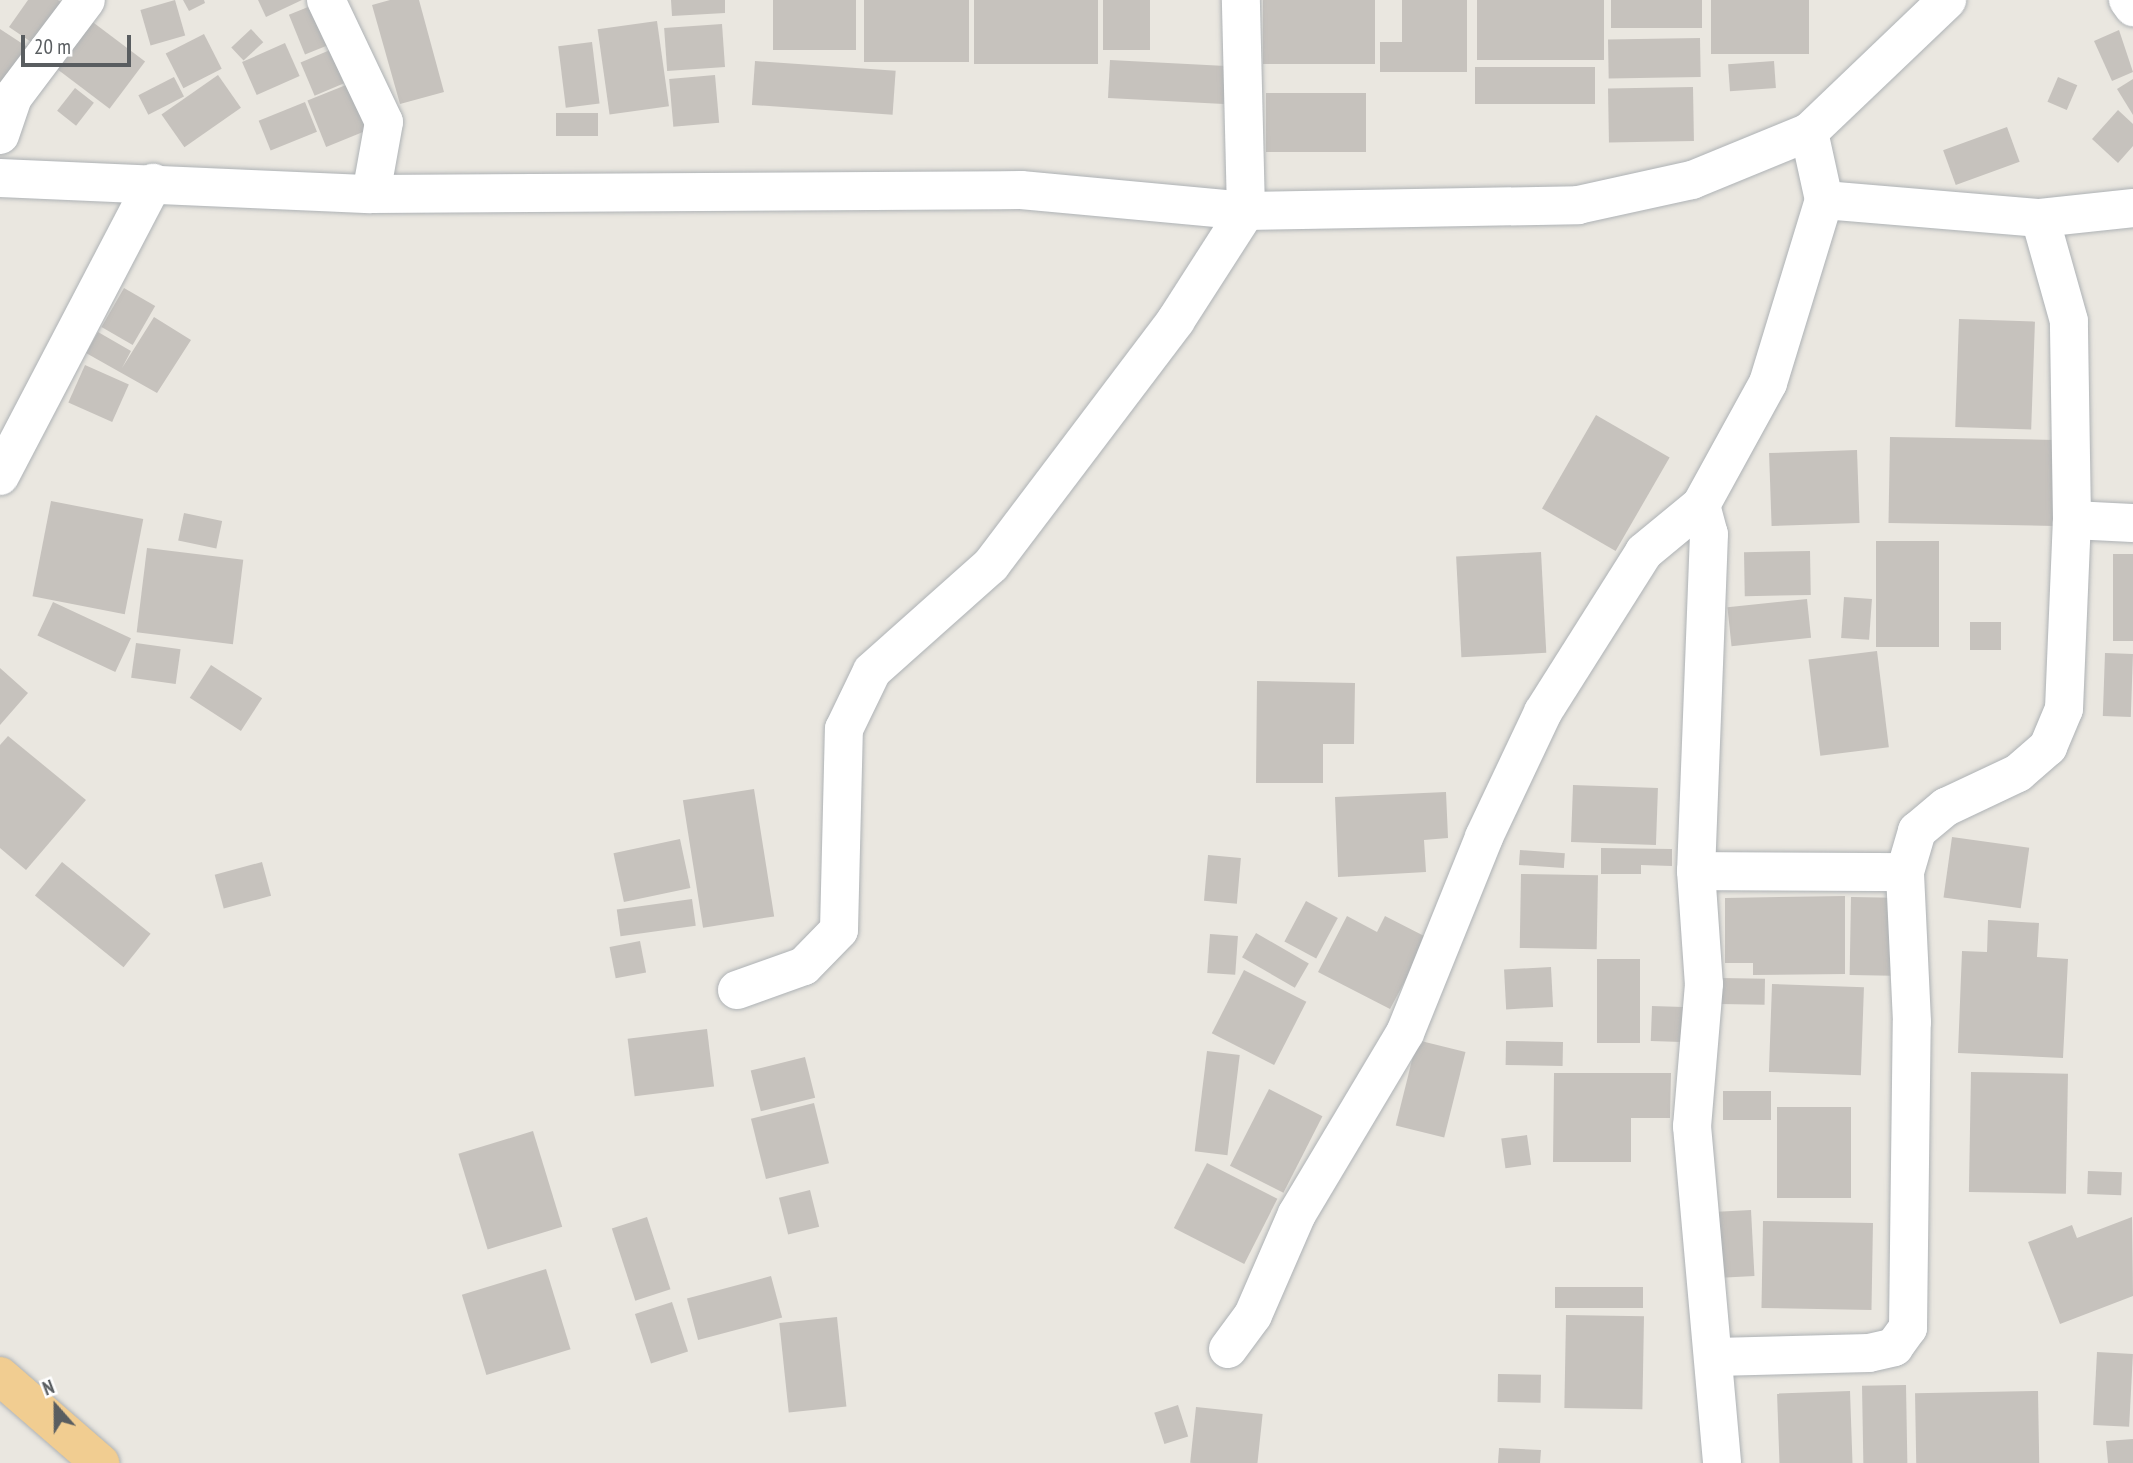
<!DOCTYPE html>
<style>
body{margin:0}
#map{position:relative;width:2133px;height:1463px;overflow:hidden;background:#eae7e0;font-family:"PT Sans Narrow",sans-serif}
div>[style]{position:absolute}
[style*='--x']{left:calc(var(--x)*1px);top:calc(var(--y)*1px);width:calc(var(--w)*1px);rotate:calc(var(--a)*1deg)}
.building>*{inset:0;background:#c6c2bd;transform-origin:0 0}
.roads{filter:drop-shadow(0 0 2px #aeb2b5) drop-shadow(0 0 2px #aeb2b5)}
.minor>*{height:38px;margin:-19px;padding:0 19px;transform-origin:19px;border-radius:19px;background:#fff}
.highway>*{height:38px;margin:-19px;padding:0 19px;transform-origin:19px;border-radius:19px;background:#f1cd91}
span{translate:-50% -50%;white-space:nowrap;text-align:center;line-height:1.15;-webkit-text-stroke:7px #fff;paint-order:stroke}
.north{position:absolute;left:21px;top:1372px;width:70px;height:70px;-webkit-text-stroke:5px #fff;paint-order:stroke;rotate:339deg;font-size:19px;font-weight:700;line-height:28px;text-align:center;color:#595d60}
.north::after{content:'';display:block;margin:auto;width:24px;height:32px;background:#595d60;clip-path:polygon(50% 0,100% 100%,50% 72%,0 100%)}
.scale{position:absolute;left:21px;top:35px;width:110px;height:32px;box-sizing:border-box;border:4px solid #595d60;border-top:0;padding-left:9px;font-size:21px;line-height:24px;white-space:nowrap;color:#595d60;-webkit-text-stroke:5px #fff;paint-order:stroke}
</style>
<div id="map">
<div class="building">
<div style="clip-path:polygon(28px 0,58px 0,69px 7px,40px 48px,9px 27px)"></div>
<div style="left:175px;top:0;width:37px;height:36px;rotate:74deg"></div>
<div style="clip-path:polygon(183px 0,204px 0,205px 3px,189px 11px)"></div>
<div style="clip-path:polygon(258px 0,302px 0,266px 17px)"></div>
<div style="clip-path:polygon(390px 0,419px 0,444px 92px,400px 104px,372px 5px)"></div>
<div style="clip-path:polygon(671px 0,725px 0,725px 13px,672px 16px)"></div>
<div style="left:773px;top:0;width:83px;height:50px"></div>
<div style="left:864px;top:0;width:105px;height:62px"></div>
<div style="left:974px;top:0;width:124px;height:64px"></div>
<div style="left:1103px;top:0;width:47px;height:50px"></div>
<div style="left:1263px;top:0;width:112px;height:64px"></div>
<div style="clip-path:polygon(1402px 0,1467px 0,1467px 72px,1380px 72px,1380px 42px,1402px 42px)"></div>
<div style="left:1477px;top:0;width:127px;height:60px"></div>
<div style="left:1611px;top:0;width:91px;height:28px"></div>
<div style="left:1711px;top:0;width:98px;height:54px"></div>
<div style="left:313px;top:5px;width:43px;height:26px;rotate:68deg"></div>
<div style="left:82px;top:14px;width:79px;height:59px;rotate:37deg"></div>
<div style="left:657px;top:21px;width:86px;height:60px;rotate:82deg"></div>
<div style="left:722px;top:24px;width:43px;height:58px;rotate:86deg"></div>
<div style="clip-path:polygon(0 29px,29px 48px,0 93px)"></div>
<div style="left:251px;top:29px;width:18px;height:27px;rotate:47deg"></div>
<div style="clip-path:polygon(2119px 30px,2133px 72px,2112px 81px,2094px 41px)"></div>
<div style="left:204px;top:34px;width:39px;height:43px;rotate:63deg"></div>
<div style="left:1700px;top:38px;width:39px;height:92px;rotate:89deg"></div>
<div style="left:592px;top:42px;width:62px;height:34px;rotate:83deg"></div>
<div style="left:285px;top:43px;width:36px;height:47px;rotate:66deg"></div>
<div style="left:330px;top:50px;width:36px;height:32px;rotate:67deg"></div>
<div style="left:1110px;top:60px;width:116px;height:38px;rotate:3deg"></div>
<div style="left:755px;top:61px;width:141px;height:44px;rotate:4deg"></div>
<div style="left:1774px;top:61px;width:27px;height:46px;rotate:86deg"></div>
<div style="left:1595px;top:67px;width:37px;height:120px;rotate:90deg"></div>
<div style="left:218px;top:75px;width:40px;height:69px;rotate:55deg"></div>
<div style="left:715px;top:75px;width:48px;height:46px;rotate:85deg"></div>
<div style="left:174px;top:77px;width:22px;height:40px;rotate:63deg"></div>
<div style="left:2058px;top:77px;width:21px;height:27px;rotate:23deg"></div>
<div style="clip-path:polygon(2133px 79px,2133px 115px,2117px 89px)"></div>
<div style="left:351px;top:83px;width:50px;height:47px;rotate:68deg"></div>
<div style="left:1693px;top:87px;width:54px;height:85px;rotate:89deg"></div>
<div style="left:75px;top:88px;width:24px;height:29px;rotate:38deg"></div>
<div style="left:1266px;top:93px;width:100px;height:59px"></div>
<div style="left:305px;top:102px;width:32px;height:50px;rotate:68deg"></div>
<div style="clip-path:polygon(2118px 110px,2133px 124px,2133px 146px,2118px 163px,2092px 139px)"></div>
<div style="left:556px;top:113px;width:42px;height:23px"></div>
<div style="left:2007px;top:127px;width:37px;height:68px;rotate:70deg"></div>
<div style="left:124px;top:288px;width:36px;height:45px;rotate:30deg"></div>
<div style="clip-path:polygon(154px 317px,191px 340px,157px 393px,86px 353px,98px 332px,131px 351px,122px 368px)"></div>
<div style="left:1959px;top:319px;width:76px;height:108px;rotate:2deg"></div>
<div style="left:85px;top:365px;width:48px;height:41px;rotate:24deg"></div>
<div style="left:1596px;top:415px;width:85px;height:108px;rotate:30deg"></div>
<div style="left:1890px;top:437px;width:166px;height:86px;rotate:1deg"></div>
<div style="left:1857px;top:450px;width:73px;height:88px;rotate:88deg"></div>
<div style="left:51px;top:501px;width:94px;height:97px;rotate:11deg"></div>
<div style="left:184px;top:513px;width:39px;height:28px;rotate:12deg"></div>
<div style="left:1876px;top:541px;width:63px;height:106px"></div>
<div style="left:147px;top:548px;width:97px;height:85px;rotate:7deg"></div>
<div style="left:1810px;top:551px;width:44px;height:66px;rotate:89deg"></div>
<div style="left:1541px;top:552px;width:101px;height:85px;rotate:87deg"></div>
<div style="left:2133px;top:554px;width:87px;height:20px;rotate:90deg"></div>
<div style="left:1844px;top:597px;width:28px;height:41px;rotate:4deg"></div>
<div style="left:1807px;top:599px;width:39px;height:80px;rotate:84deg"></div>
<div style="left:53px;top:602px;width:86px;height:37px;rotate:25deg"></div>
<div style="left:1970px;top:622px;width:31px;height:28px"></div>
<div style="left:136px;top:643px;width:45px;height:35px;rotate:8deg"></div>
<div style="left:1877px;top:651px;width:97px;height:69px;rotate:83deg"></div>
<div style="left:2105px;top:653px;width:28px;height:63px;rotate:2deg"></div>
<div style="left:211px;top:665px;width:61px;height:39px;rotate:33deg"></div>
<div style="clip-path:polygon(0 668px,28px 693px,0 725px)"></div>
<div style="clip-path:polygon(1257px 681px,1355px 683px,1354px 744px,1323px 744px,1323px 783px,1256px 783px)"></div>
<div style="clip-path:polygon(8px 736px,86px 800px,26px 870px,0 848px,0 745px)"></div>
<div style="left:1573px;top:785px;width:85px;height:57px;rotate:2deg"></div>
<div style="left:754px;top:789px;width:129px;height:72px;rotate:81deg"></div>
<div style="clip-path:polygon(1446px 792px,1448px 838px,1424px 840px,1426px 872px,1338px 877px,1335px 797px)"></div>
<div style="left:1952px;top:837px;width:78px;height:61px;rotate:8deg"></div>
<div style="left:680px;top:839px;width:50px;height:68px;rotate:78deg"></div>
<div style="clip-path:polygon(1601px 848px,1672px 849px,1672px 866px,1641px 865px,1641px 874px,1601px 874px)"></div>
<div style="left:1520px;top:850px;width:45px;height:15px;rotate:4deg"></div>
<div style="left:1208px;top:855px;width:33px;height:46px;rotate:5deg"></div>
<div style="left:62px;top:862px;width:114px;height:43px;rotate:39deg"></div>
<div style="left:262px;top:862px;width:35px;height:49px;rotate:75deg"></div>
<div style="left:1521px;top:874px;width:77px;height:74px;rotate:1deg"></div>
<div style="clip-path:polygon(1845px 896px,1845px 974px,1753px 975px,1753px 963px,1725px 963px,1725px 898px)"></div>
<div style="left:1851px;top:897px;width:43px;height:78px;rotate:1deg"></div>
<div style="left:692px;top:899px;width:27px;height:76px;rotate:82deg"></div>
<div style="left:1306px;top:901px;width:36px;height:46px;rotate:28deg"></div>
<div style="clip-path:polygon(1347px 916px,1377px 932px,1385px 916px,1428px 938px,1390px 1009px,1318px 972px)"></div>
<div style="clip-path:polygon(1988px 920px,2039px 923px,2037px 957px,2068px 959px,2063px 1058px,1958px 1053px,1962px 951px,1987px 952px)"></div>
<div style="left:1256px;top:933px;width:61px;height:28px;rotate:30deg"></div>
<div style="left:1210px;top:934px;width:28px;height:39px;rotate:4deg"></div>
<div style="left:640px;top:941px;width:32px;height:31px;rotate:79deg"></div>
<div style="left:1597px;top:959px;width:43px;height:84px"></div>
<div style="left:1551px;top:967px;width:40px;height:47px;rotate:87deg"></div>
<div style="left:1244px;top:970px;width:70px;height:71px;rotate:27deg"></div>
<div style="left:1721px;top:978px;width:44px;height:26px;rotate:1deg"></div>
<div style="left:1772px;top:984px;width:92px;height:88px;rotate:2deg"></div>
<div style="left:1652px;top:1006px;width:31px;height:35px;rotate:2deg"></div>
<div style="left:707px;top:1029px;width:58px;height:80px;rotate:83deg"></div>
<div style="left:1417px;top:1040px;width:50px;height:88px;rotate:14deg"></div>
<div style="left:1506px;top:1041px;width:57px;height:24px;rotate:1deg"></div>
<div style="left:1207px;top:1051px;width:33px;height:101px;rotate:7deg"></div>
<div style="left:805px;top:1057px;width:42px;height:56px;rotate:76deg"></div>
<div style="left:1971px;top:1072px;width:97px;height:120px;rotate:1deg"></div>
<div style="clip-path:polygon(1554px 1073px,1671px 1073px,1670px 1118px,1631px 1118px,1631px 1162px,1553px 1162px)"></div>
<div style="left:1269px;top:1089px;width:60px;height:86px;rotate:27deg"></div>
<div style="left:1723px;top:1091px;width:48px;height:29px"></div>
<div style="left:814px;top:1103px;width:62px;height:65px;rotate:76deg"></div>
<div style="left:1777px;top:1107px;width:74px;height:91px"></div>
<div style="left:533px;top:1131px;width:100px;height:78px;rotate:73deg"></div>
<div style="left:1527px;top:1135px;width:30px;height:26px;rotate:82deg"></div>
<div style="left:1207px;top:1163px;width:79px;height:73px;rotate:27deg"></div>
<div style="left:2088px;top:1171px;width:34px;height:23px;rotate:2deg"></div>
<div style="left:810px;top:1190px;width:38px;height:32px;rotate:76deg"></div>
<div style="left:1751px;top:1210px;width:66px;height:38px;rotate:87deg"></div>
<div style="left:647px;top:1217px;width:76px;height:37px;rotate:72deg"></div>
<div style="clip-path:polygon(2132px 1217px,2133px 1296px,2060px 1324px,2028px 1242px,2072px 1225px,2077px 1238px)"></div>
<div style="left:1763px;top:1221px;width:110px;height:87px;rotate:1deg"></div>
<div style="left:546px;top:1269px;width:84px;height:88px;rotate:73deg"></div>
<div style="left:771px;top:1276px;width:43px;height:87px;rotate:75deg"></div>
<div style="left:1555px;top:1287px;width:88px;height:21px"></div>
<div style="left:672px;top:1302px;width:52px;height:39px;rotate:72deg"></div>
<div style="left:1566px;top:1315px;width:78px;height:93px;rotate:1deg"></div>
<div style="left:837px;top:1317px;width:90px;height:58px;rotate:84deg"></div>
<div style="left:2097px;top:1352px;width:36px;height:73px;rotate:3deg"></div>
<div style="left:1498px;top:1374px;width:43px;height:28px;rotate:1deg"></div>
<div style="left:1906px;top:1385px;width:78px;height:44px;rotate:89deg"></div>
<div style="left:1850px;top:1391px;width:72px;height:73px;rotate:88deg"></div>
<div style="left:2038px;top:1391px;width:72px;height:123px;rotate:89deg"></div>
<div style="left:1178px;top:1405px;width:33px;height:25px;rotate:72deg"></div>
<div style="left:1196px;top:1407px;width:67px;height:56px;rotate:6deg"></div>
<div style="clip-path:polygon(2133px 1439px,2133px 1463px,2108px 1463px,2106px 1441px)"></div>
<div style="clip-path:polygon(1499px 1448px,1541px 1450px,1540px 1463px,1498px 1463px)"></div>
</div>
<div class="roads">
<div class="minor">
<div style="--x:326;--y:0;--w:135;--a:64.6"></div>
<div style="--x:384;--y:122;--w:73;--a:100.2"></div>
<div style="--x:2128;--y:0;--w:9;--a:54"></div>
<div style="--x:0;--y:135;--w:40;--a:-71.1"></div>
<div style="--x:13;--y:97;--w:121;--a:-53"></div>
<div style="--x:0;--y:178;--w:371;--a:2.5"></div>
<div style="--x:371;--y:194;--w:650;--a:-0.35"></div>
<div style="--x:1021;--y:190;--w:226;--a:5.3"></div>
<div style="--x:1246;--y:211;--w:332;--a:-1"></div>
<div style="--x:1578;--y:205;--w:117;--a:-12.4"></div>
<div style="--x:1692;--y:180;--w:126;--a:-22.3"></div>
<div style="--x:1809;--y:132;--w:191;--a:-43.7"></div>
<div style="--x:1824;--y:200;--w:217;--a:4.8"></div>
<div style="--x:2040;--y:218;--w:94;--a:-6.1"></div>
<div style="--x:0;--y:476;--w:331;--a:-62.4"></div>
<div style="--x:1701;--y:505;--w:30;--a:75"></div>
<div style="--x:1709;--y:534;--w:337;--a:92.2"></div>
<div style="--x:1696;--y:871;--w:113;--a:86"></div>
<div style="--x:1704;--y:984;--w:143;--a:94.8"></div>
<div style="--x:1692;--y:1126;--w:338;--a:84.9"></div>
<div style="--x:2072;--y:520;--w:61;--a:2.8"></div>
<div style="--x:1696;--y:871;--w:209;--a:0.3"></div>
<div style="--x:737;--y:990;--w:71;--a:-19.7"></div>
<div style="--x:804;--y:966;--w:50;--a:-45.8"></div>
<div style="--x:839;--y:930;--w:201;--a:-88.6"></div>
<div style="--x:844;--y:729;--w:64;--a:-64.2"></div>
<div style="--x:872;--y:671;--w:159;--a:-41.7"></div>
<div style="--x:991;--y:565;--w:307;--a:-52.9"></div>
<div style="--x:1176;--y:320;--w:130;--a:-57.3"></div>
<div style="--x:1246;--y:211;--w:211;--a:-91.4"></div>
<div style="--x:1228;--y:1349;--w:42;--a:-53.7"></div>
<div style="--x:1253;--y:1315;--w:110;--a:-66.5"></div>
<div style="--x:1297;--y:1214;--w:211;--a:-59.2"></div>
<div style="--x:1405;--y:1033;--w:211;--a:-68"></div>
<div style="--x:1484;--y:837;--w:138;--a:-64.7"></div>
<div style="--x:1543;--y:712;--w:189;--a:-57.7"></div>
<div style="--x:1644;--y:552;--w:74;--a:-39.5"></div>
<div style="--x:1701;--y:505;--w:139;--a:-61.2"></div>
<div style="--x:1768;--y:383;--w:191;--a:-73"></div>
<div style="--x:1824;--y:200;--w:70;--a:-102.4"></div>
<div style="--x:1716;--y:1357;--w:153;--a:-1.5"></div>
<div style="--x:1869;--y:1353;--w:26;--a:-13"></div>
<div style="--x:1894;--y:1347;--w:24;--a:-54"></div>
<div style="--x:1908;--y:1328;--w:306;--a:-89.3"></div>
<div style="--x:1912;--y:1022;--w:150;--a:-92.7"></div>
<div style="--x:1905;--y:872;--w:43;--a:-73.7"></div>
<div style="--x:1917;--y:831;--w:38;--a:-40"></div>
<div style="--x:1946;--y:807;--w:80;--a:-25.3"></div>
<div style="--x:2018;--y:773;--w:40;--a:-41"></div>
<div style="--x:2048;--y:747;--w:41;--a:-67.2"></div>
<div style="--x:2064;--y:709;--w:189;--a:-87.6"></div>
<div style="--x:2072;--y:520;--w:199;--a:-90.9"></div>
<div style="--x:2069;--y:321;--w:107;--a:-105.7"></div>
</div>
<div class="highway">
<div style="--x:0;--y:1376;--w:133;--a:41"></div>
</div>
</div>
<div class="north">N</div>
<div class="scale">20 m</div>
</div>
